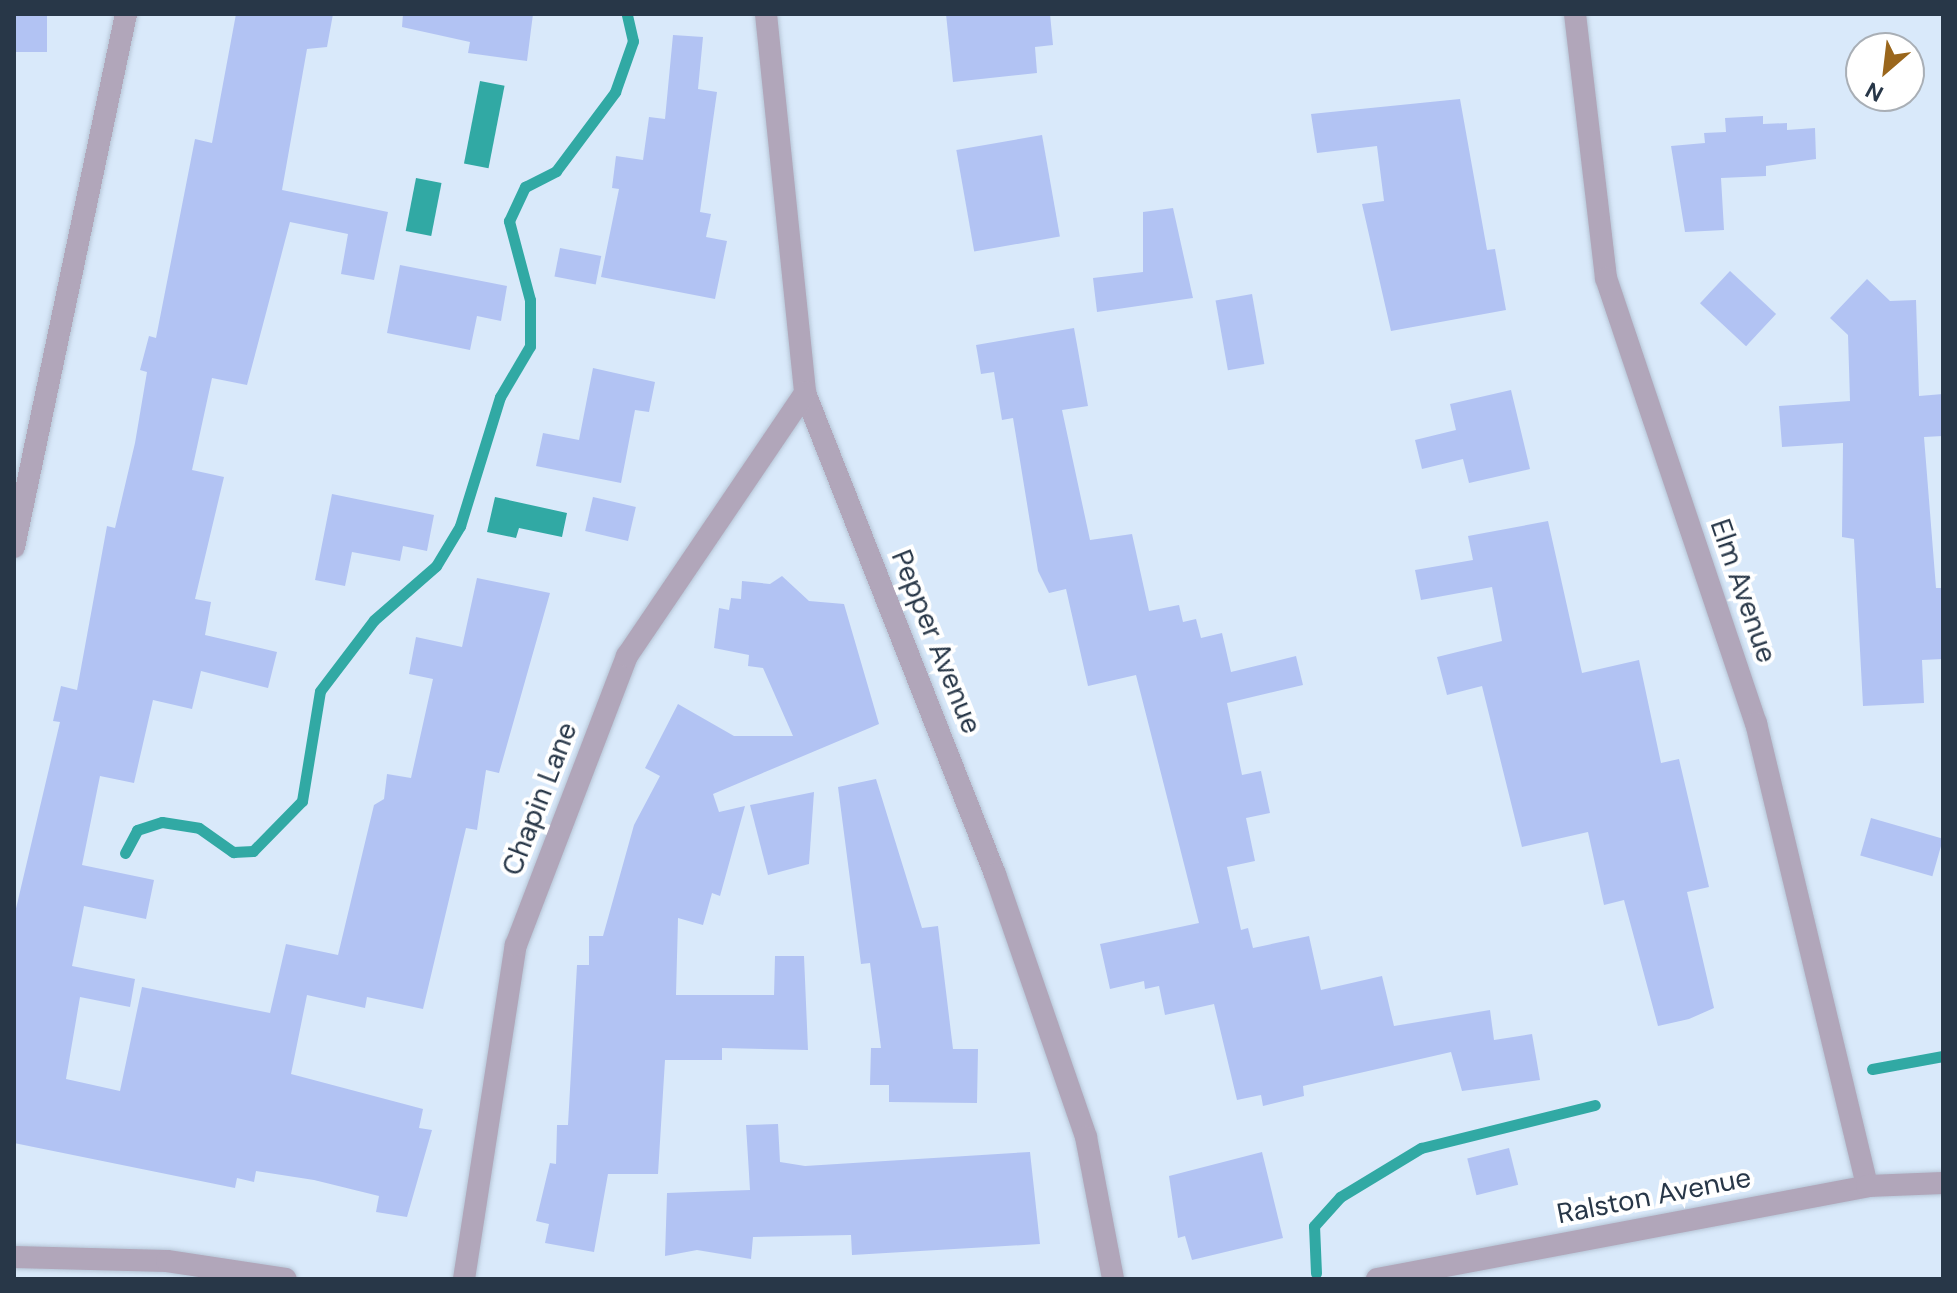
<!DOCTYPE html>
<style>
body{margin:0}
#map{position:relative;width:1957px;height:1293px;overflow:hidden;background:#d9e9fa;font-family:"DM Sans",sans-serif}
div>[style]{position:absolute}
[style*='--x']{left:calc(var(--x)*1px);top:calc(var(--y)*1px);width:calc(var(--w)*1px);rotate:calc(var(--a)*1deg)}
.water>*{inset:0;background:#31a9a4;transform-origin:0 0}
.stream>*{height:11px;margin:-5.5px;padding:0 5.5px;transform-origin:5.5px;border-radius:5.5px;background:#31a9a4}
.building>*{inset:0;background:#b2c3f3;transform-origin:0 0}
.roads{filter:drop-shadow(0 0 2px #b6c5d6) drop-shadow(0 0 2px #b6c5d6)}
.minor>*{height:22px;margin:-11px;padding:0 11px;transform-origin:11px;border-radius:11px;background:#b1a6ba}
.tertiary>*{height:22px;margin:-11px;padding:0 11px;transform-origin:11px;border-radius:11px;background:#b1a6ba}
span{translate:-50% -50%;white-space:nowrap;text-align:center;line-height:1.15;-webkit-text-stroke:8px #fff;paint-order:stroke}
.street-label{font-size:28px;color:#283748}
.frame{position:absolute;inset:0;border:16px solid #283748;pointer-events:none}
.north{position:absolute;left:1845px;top:32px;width:80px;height:80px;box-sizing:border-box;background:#fff;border:2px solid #a9afb6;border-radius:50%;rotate:208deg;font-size:22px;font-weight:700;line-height:32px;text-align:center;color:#283748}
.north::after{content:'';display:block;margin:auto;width:28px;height:36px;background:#9a661c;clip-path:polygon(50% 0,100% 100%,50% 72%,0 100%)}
</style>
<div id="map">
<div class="water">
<div style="left:480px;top:81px;width:25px;height:84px;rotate:11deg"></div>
<div style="left:416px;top:178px;width:26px;height:54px;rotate:11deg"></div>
<div style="clip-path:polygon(495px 497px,567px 513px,562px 537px,519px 528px,516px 538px,487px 532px)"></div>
</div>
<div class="stream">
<div style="--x:125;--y:853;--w:26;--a:-62"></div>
<div style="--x:137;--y:830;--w:26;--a:-18"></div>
<div style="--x:162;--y:822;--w:37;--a:9"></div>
<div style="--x:199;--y:828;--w:42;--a:35.2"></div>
<div style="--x:233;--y:852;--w:20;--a:-3"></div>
<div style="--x:253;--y:851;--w:70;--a:-45.6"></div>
<div style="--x:302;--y:801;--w:111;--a:-80.7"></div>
<div style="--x:320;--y:691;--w:89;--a:-52.7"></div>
<div style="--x:374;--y:620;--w:82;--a:-41.1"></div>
<div style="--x:436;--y:566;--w:47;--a:-59"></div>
<div style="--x:460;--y:526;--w:135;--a:-72.8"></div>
<div style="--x:500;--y:397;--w:59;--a:-59.5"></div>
<div style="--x:530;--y:346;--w:46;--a:-90"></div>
<div style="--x:530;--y:300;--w:82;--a:-104.9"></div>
<div style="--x:509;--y:221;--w:38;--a:-65"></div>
<div style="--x:525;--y:187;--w:35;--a:-27"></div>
<div style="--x:556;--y:171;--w:99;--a:-53.2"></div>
<div style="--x:615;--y:92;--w:54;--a:-70.6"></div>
<div style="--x:633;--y:41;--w:28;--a:-103"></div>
<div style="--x:1872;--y:1069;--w:72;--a:-10.4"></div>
<div style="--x:1316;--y:1273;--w:47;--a:-92.4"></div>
<div style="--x:1314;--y:1226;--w:39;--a:-48"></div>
<div style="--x:1340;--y:1197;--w:95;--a:-31.2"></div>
<div style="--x:1421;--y:1148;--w:179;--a:-13.9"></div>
</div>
<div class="building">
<div style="left:14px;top:14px;width:33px;height:38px"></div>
<div style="clip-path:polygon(236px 14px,333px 14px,327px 47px,307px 49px,282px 190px,388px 212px,374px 280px,341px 274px,348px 234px,290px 222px,247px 385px,212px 378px,192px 470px,224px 477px,195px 599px,211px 602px,205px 635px,277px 652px,268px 688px,201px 671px,192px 709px,153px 700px,134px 783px,100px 776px,82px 865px,154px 880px,146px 919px,84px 906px,72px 966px,135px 979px,130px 1007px,80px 997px,66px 1079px,120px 1091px,142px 987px,270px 1013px,286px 944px,338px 955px,374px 805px,384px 799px,387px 774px,411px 778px,433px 679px,409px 674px,416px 637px,462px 647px,477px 578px,550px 593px,499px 773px,486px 770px,477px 830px,466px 828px,423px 1009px,367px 997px,365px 1008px,307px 995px,291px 1074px,423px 1109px,419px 1128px,432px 1130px,407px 1217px,376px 1212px,379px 1196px,314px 1180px,256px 1171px,254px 1182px,237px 1178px,235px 1188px,14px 1143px,14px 917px,60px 722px,53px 721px,61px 686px,77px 690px,107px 526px,115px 528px,135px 443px,147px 372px,140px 370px,149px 336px,156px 338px,195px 139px,212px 143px)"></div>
<div style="clip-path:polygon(403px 14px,533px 14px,527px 61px,468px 53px,470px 42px,402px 27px)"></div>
<div style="clip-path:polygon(946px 14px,1050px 14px,1053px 45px,1035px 47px,1037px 73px,953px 82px)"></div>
<div style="clip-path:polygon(673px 35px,703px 37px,698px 89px,717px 92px,700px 212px,711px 214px,706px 237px,727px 241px,715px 299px,601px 277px,619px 189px,612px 188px,616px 156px,643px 160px,649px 117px,665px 119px)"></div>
<div style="clip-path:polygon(1460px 99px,1487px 250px,1495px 249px,1506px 310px,1391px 331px,1362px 204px,1384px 201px,1377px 146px,1317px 153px,1311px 114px)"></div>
<div style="clip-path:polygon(1763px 116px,1763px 124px,1787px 123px,1787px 130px,1815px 128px,1816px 159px,1766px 166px,1766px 176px,1721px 178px,1724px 230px,1685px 232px,1671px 146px,1705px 143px,1704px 133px,1726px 132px,1725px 118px)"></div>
<div style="left:1042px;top:135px;width:103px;height:87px;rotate:80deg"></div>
<div style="clip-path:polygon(1173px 208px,1193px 298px,1097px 312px,1093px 278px,1143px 272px,1143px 212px)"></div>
<div style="left:560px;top:248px;width:42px;height:29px;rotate:11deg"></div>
<div style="clip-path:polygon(400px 265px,507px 286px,501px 321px,477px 316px,470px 350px,387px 333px)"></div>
<div style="left:1730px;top:271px;width:63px;height:44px;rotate:43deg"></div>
<div style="clip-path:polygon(1867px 279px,1890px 301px,1916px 300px,1919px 396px,1943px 394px,1943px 436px,1924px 437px,1936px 588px,1943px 588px,1943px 659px,1922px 660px,1924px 703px,1863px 706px,1854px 539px,1842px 537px,1843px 443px,1782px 447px,1779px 406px,1850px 401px,1848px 335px,1830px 318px)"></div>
<div style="left:1252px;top:294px;width:71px;height:37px;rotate:80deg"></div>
<div style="clip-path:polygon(1074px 328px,1088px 406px,1062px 410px,1090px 540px,1132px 534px,1149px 611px,1179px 605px,1183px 622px,1196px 619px,1201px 638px,1222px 633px,1231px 672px,1296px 656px,1303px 685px,1227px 703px,1242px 775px,1261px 771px,1270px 813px,1246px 818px,1255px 861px,1227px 867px,1241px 930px,1248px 928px,1253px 948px,1309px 936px,1321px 990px,1382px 976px,1394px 1026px,1490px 1010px,1494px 1040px,1532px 1034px,1540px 1080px,1462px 1091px,1451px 1052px,1303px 1086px,1304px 1096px,1263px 1106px,1261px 1095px,1237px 1100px,1214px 1004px,1165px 1015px,1159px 986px,1145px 989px,1144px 981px,1110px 989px,1100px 944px,1199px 923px,1136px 675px,1088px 686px,1066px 589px,1049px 593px,1038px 571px,1013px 418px,1002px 420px,994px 372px,981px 374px,976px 345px)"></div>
<div style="clip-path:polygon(593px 368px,655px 382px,649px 412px,635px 410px,621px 483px,536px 466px,543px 433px,579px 440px)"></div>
<div style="clip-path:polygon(1511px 390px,1530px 469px,1469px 483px,1463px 459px,1422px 469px,1415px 440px,1456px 430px,1450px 404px)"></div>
<div style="clip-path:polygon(332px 494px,434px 515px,427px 551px,403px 546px,400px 561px,352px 552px,345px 586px,315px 580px)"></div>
<div style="left:593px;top:497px;width:44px;height:35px;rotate:13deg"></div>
<div style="clip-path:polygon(1548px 521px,1582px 673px,1639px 660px,1661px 763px,1679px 759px,1709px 887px,1687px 892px,1714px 1008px,1689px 1019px,1658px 1026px,1624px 900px,1604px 905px,1588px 832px,1522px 847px,1482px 686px,1447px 695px,1437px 657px,1502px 641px,1492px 587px,1421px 600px,1415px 570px,1473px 560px,1468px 536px)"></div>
<div style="clip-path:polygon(782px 576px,809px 601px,844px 604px,879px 724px,713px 794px,719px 812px,745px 806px,720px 896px,712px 893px,703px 925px,678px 918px,676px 995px,774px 995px,775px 956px,804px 956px,808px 1050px,722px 1048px,722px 1060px,665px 1060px,658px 1174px,608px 1174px,594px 1252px,545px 1243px,549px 1224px,536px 1221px,550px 1163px,556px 1164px,557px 1125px,568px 1125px,577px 965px,589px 965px,589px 936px,603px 936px,634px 825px,660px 776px,645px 768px,678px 704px,734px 736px,793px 736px,763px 668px,748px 666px,749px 655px,714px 648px,719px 608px,729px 610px,731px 598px,741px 599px,742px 581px,770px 584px)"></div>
<div style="clip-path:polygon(876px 779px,922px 928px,938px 926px,953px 1049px,978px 1049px,977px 1103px,889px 1102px,889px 1085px,870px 1085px,871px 1048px,881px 1048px,870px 963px,861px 964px,838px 787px)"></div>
<div style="clip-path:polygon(814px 792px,809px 864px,768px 875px,750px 805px)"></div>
<div style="left:1871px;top:818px;width:75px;height:39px;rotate:16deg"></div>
<div style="clip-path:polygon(778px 1124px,780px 1162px,805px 1166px,1030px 1152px,1040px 1244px,852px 1255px,851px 1235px,753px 1237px,751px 1259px,697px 1250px,665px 1256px,667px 1193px,750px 1190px,746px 1125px)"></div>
<div style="left:1509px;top:1148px;width:38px;height:43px;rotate:76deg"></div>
<div style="clip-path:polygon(1262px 1152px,1283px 1238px,1192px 1260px,1185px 1236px,1178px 1238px,1169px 1176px)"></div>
</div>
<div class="roads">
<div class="minor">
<div style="--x:766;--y:14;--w:381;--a:84.1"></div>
<div style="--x:805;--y:393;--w:517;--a:68.45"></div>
<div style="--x:995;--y:874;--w:278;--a:70.9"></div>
<div style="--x:1086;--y:1137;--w:145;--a:79.2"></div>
<div style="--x:1575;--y:14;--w:266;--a:83.3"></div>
<div style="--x:1606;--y:278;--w:470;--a:71.4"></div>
<div style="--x:1756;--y:723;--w:476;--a:76.5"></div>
<div style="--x:14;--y:547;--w:545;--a:-78.13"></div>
<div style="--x:464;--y:1279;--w:338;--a:-81.2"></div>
<div style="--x:516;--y:945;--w:310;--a:-69"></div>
<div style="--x:627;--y:656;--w:318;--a:-55.9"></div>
</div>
<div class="tertiary">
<div style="--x:14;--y:1257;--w:153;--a:1.5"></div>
<div style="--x:167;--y:1261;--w:120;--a:8.6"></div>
<div style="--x:1377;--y:1279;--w:499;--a:-10.7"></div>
<div style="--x:1867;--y:1186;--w:76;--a:-2.3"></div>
</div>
</div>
<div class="street-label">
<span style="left:1743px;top:591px;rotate:71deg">Elm Avenue</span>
<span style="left:936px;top:642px;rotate:68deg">Pepper Avenue</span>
<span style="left:540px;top:799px;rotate:-69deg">Chapin Lane</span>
<span style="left:1654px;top:1196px;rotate:-11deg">Ralston Avenue</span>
</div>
<div class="frame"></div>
<div class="north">N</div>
</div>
